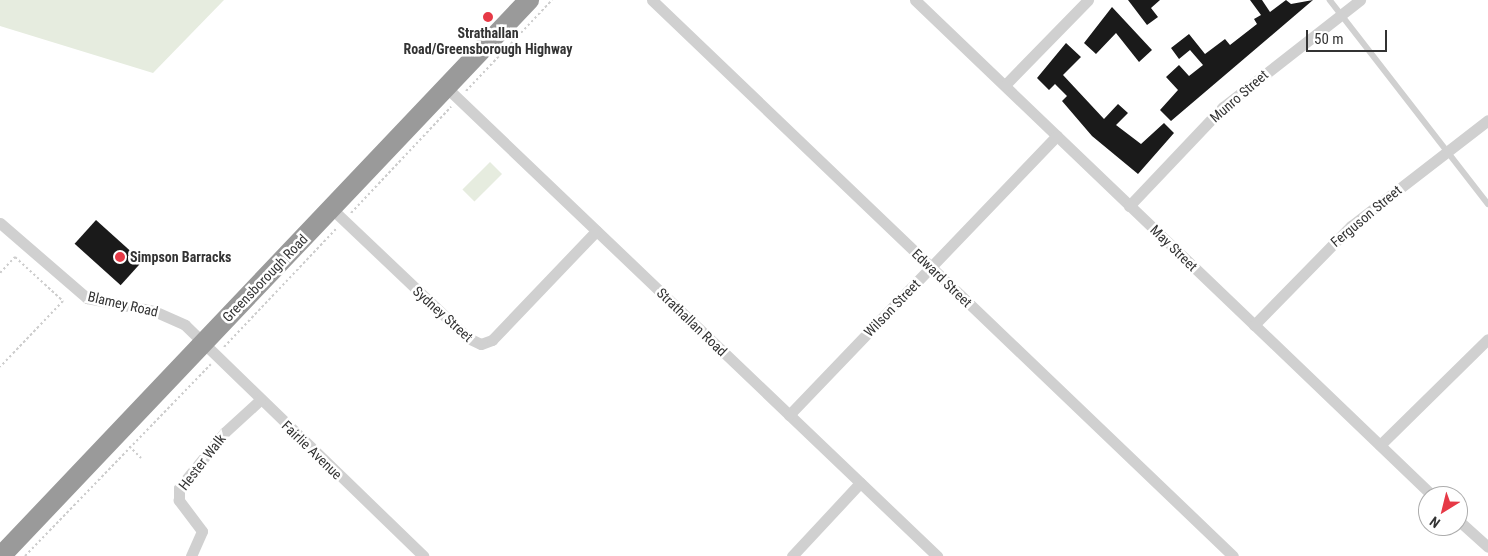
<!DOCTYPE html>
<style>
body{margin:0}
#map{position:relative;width:1488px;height:556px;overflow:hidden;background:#fff;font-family:"Roboto Condensed",sans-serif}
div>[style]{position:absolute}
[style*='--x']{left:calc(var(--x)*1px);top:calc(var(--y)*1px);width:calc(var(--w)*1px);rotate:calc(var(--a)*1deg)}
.green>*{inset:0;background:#e6ecdf;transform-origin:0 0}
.building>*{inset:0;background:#1a1a1a;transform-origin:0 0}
.path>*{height:2px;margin-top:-1px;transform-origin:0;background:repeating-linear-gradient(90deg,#cdcdcd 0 2.5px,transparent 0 5px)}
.lane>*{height:5.5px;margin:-2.75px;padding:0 2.75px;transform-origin:2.75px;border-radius:2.75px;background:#d0d0d0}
.street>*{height:11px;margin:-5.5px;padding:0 5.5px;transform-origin:5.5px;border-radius:5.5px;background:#d0d0d0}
.highway>*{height:20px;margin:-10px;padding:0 10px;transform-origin:10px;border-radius:10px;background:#9a9a9a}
.dots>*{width:14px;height:14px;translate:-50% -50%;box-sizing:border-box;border:2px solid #fff;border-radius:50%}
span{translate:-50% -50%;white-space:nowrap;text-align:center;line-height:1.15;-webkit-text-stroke:5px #fff;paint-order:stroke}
.poi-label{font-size:14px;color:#333;font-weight:700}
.left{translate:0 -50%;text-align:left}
.street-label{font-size:14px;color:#333}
.north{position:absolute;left:1418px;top:486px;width:50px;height:50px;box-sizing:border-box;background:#fff;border:1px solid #adadad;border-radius:50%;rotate:216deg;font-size:14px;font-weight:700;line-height:20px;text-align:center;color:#333}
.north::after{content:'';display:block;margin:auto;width:18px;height:22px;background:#e63946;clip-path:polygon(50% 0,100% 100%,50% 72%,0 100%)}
.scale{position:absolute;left:1306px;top:30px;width:81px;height:22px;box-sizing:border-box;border:2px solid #333;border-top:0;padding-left:6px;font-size:15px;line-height:18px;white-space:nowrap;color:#333;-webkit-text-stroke:4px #fff;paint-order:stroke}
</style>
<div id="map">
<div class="green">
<div style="clip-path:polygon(0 0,224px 0,153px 73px,0 26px)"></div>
<div style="left:490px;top:162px;width:17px;height:39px;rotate:45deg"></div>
</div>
<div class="building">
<div style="clip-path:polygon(1128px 0,1160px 0,1151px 8px,1158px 17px,1147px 25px)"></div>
<div style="clip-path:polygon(1250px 0,1262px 0,1270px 12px,1286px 0,1291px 4px,1313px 0,1171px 121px,1160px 110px,1178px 90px,1166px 77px,1179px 65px,1189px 76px,1203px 65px,1190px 50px,1179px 59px,1171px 48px,1189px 34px,1205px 54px,1225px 39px,1230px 45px,1257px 24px,1254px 19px,1261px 15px)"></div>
<div style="clip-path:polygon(1112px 7px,1152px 50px,1139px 62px,1116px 33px,1096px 54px,1084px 43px)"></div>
<div style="clip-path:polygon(1066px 43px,1081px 57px,1063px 75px,1104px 119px,1118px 104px,1128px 113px,1116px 125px,1141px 144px,1164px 123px,1174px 133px,1138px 174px,1092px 136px,1062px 101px,1067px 96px,1055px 84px,1049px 90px,1037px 78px)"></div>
<div style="left:96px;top:220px;width:62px;height:32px;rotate:42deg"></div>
</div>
<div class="path">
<div style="--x:466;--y:91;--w:125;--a:-46.6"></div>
<div style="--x:351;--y:213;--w:146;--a:-46.7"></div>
<div style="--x:0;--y:273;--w:22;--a:-47"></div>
<div style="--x:15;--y:257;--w:65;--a:42.5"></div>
<div style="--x:63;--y:301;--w:91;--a:133.7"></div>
<div style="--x:224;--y:347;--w:163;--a:-46.5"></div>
<div style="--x:129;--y:446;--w:17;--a:45"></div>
<div style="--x:25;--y:556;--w:267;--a:-45.9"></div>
</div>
<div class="lane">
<div style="--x:1330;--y:0;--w:258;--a:52.2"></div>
</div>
<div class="street">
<div style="--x:652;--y:0;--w:804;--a:43.74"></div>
<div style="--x:915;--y:0;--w:717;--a:43.76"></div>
<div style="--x:1005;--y:85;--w:119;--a:-45.7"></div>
<div style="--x:447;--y:88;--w:678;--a:43.68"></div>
<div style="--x:1129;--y:206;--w:137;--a:-46.5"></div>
<div style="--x:1223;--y:107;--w:174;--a:-38"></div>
<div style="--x:332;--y:209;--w:187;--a:43.5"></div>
<div style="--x:468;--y:338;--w:14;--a:25"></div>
<div style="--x:481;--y:344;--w:12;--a:-20"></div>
<div style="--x:492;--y:340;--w:151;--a:-46.3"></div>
<div style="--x:0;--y:223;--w:115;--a:40.8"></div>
<div style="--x:87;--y:298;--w:68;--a:11"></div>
<div style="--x:154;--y:311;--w:34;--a:24"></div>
<div style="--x:185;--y:325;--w:332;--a:44.1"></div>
<div style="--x:1254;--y:325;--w:139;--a:-45.6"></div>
<div style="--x:1351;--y:226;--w:173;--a:-37.7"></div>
<div style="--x:789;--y:415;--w:387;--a:-46.2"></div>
<div style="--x:1380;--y:445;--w:151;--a:-44.5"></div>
<div style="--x:1458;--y:520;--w:40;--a:42"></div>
<div style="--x:191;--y:556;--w:27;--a:-66"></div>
<div style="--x:202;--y:531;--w:39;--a:-127"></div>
<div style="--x:179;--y:500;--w:12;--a:-90"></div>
<div style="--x:179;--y:488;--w:72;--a:-50.6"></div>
<div style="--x:225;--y:432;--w:47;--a:-42.4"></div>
<div style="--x:792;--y:556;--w:100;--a:-47"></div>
</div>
<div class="highway">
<div style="--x:1;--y:556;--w:767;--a:-46.48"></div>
</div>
<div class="dots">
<div style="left:488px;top:17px;background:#e63946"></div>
<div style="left:120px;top:257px;background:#e63946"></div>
</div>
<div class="poi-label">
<span style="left:488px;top:41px">Strathallan<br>Road/Greensborough Highway</span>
<span class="left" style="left:130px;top:257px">Simpson Barracks</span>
</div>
<div class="street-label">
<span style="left:1239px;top:96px;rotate:-41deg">Munro Street</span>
<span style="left:1366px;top:216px;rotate:-40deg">Ferguson Street</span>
<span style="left:1174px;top:248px;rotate:44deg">May Street</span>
<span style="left:265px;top:278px;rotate:-46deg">Greensborough Road</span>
<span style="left:942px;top:278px;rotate:44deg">Edward Street</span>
<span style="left:123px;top:304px;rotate:13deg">Blamey Road</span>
<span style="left:892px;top:308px;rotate:-46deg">Wilson Street</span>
<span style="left:443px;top:314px;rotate:42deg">Sydney Street</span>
<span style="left:692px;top:322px;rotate:44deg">Strathallan Road</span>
<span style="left:312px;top:450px;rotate:44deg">Fairlie Avenue</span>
<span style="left:202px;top:462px;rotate:-52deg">Hester Walk</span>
</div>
<div class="north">N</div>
<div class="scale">50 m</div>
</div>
